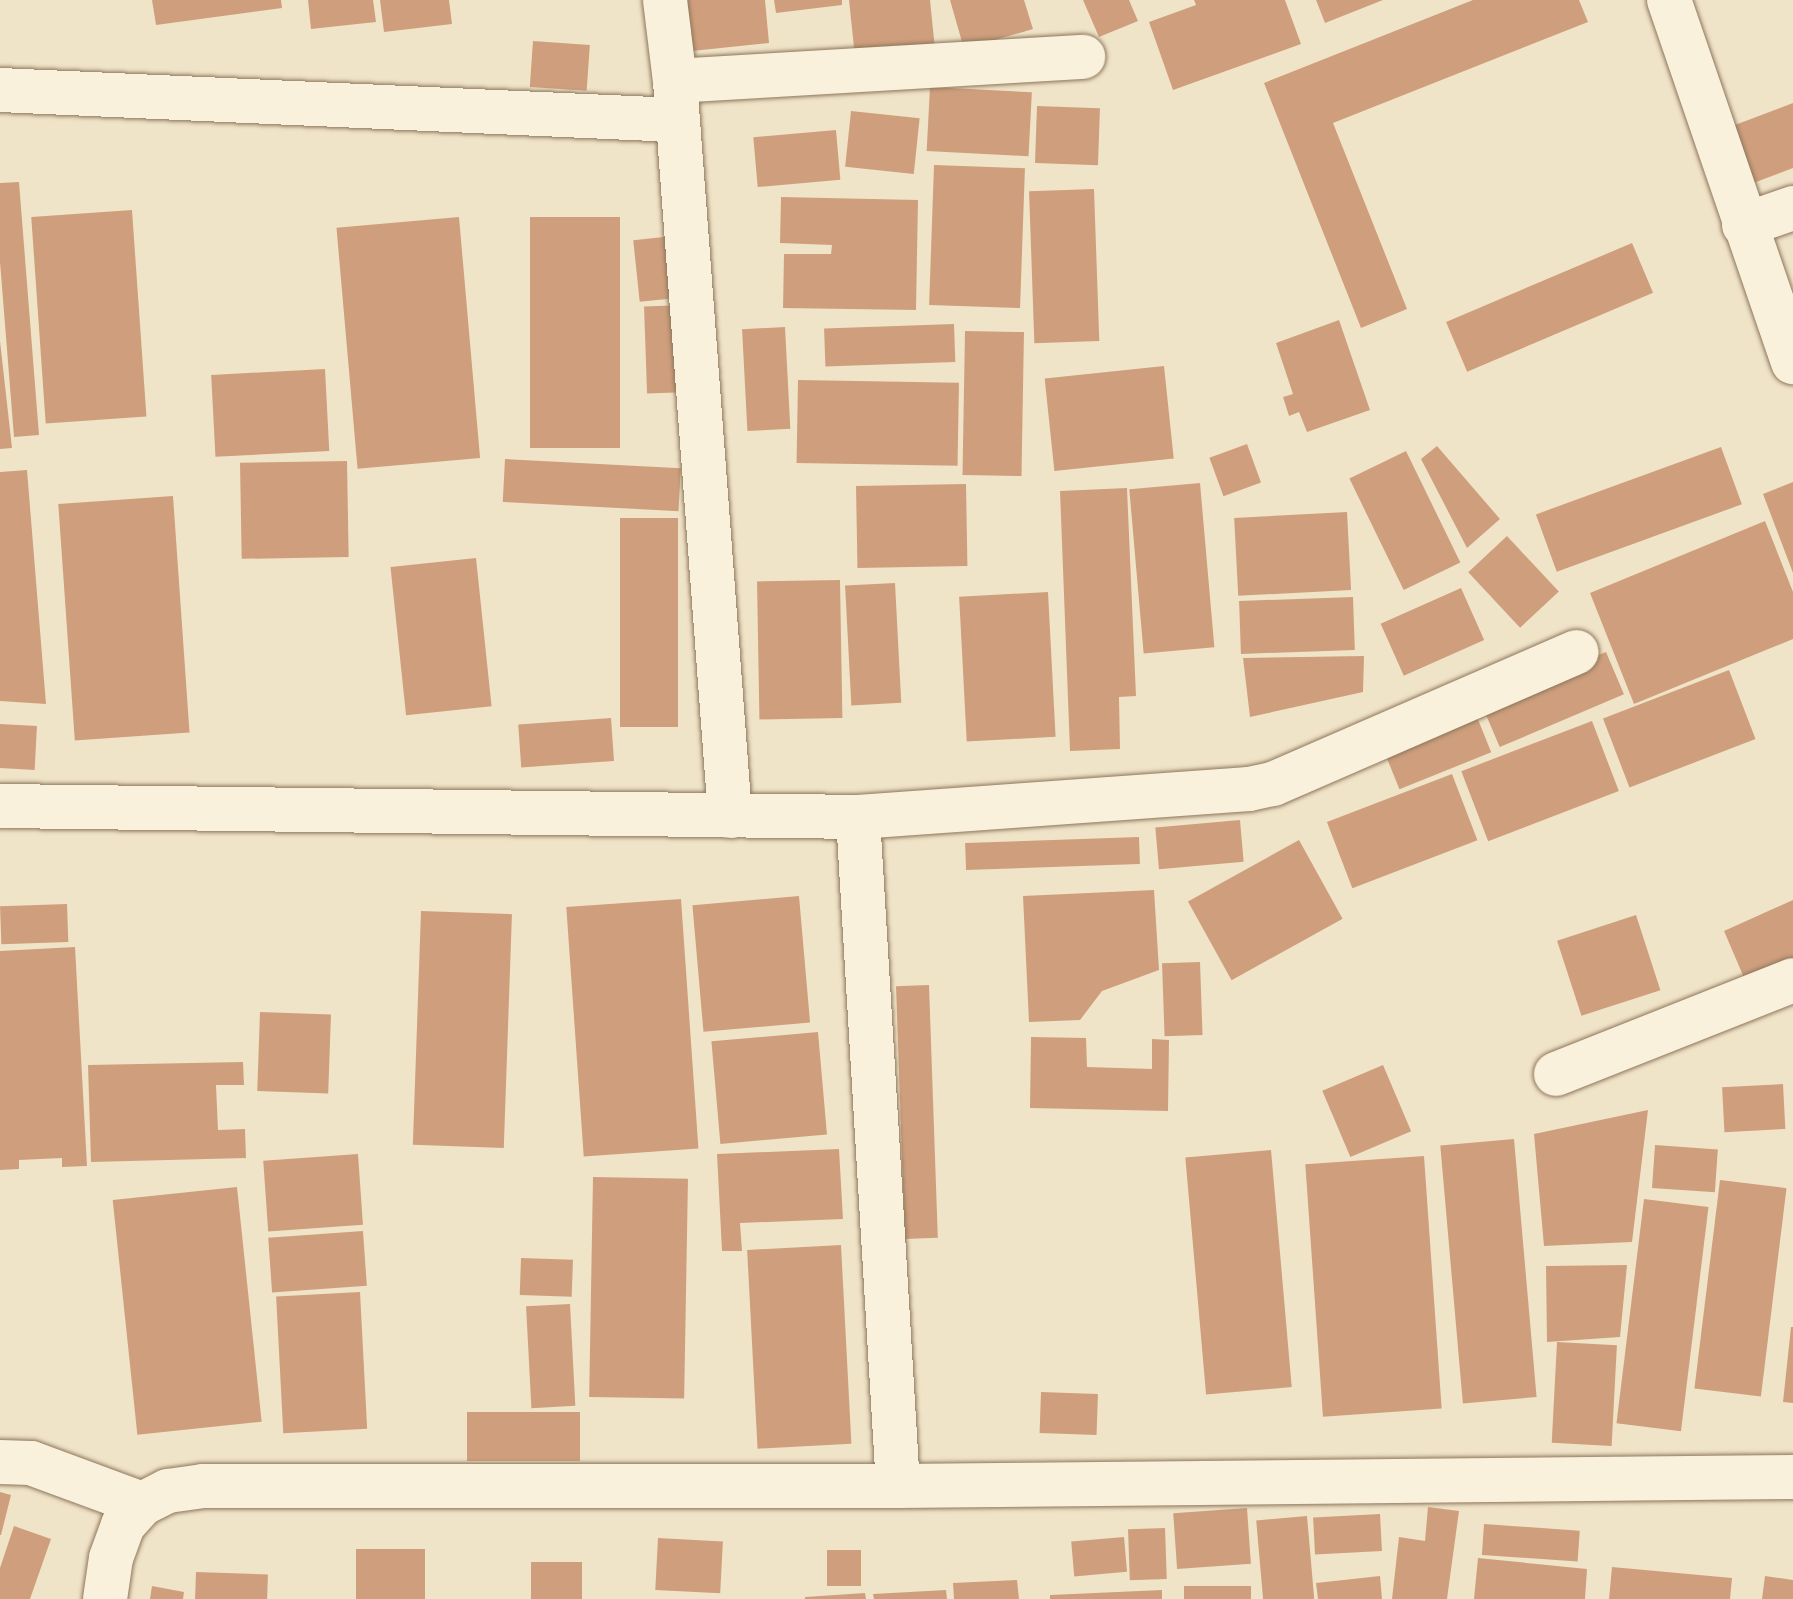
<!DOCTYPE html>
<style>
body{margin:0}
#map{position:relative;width:1793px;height:1599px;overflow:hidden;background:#f0e4c8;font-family:"Playfair Display",serif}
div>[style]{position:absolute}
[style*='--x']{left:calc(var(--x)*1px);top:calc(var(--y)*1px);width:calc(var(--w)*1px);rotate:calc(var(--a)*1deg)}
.building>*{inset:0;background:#cf9f7d;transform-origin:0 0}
.roads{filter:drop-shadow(0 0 2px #8d765c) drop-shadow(0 0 2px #8d765c)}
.street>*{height:44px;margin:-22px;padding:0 22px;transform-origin:22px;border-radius:22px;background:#faf1dc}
span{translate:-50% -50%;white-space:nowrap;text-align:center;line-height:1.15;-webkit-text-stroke:8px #f7eed8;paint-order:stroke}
</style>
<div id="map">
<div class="building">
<div style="clip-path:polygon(152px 0,281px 0,282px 8px,156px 25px)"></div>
<div style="clip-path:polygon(308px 0,373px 0,376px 22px,311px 29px)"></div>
<div style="clip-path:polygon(380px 0,449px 0,452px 24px,384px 32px)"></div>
<div style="clip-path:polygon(686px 0,765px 0,769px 43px,692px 51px)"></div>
<div style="clip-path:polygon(774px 0,842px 0,842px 5px,776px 13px)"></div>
<div style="clip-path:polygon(849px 0,930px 0,935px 49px,855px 57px)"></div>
<div style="clip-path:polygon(950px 0,1024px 0,1033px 29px,964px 49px)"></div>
<div style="clip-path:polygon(1083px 0,1129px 0,1138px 21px,1099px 37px)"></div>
<div style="clip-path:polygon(1194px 0,1285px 0,1301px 44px,1173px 90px,1149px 22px,1196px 5px)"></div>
<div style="clip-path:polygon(1316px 0,1383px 0,1325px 23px)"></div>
<div style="clip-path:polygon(1473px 0,1579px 0,1588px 22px,1333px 123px,1407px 309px,1361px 328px,1264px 83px)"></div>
<div style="left:533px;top:41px;width:57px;height:46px;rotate:4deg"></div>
<div style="left:930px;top:87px;width:102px;height:64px;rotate:3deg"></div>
<div style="clip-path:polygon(1793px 103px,1793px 168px,1748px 185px,1727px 128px)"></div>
<div style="left:1037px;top:106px;width:63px;height:57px;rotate:2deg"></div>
<div style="left:851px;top:111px;width:69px;height:56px;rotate:6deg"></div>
<div style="left:836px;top:130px;width:50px;height:83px;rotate:85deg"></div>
<div style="left:934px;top:165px;width:91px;height:140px;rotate:2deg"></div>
<div style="clip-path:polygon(19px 182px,39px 435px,14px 437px,0 262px,0 183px)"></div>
<div style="left:1094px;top:189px;width:152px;height:65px;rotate:88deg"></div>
<div style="clip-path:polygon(781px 197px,918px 200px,916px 310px,783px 308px,784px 254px,831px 254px,832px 245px,780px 243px)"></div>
<div style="left:132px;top:210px;width:207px;height:101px;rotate:86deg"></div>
<div style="left:459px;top:217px;width:242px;height:123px;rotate:85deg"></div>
<div style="left:530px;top:217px;width:90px;height:231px"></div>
<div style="left:673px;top:236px;width:62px;height:40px;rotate:84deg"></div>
<div style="left:1632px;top:243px;width:54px;height:202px;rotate:67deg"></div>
<div style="left:686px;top:305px;width:87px;height:42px;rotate:88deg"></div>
<div style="clip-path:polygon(1339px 320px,1370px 410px,1307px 432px,1299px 412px,1289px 416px,1283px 397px,1293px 394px,1276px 343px)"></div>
<div style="left:954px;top:324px;width:38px;height:130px;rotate:88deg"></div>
<div style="left:785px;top:327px;width:102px;height:43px;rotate:87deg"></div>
<div style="left:965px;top:331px;width:59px;height:144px;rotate:1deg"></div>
<div style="clip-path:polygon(0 341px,12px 448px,0 449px)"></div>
<div style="left:1164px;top:366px;width:93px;height:120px;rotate:84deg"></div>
<div style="left:325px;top:369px;width:82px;height:114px;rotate:87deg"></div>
<div style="left:798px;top:380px;width:161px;height:83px;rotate:1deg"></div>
<div style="left:1247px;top:444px;width:41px;height:40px;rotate:70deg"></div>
<div style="clip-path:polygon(1437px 446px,1500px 519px,1467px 548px,1421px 459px)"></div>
<div style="left:1721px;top:447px;width:61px;height:197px;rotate:70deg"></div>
<div style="left:1406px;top:451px;width:124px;height:63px;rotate:64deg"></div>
<div style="left:505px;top:459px;width:176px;height:43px;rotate:3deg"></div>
<div style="left:347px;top:461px;width:96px;height:107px;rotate:89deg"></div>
<div style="clip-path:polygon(27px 470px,46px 704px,0 701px,0 472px)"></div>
<div style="clip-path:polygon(1793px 482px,1793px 573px,1763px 494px)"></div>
<div style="left:1200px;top:483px;width:165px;height:71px;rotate:85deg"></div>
<div style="left:966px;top:484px;width:82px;height:110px;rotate:89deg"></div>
<div style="clip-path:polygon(1127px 488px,1136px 696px,1119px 697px,1120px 749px,1070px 751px,1060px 491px)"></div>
<div style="left:173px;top:496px;width:237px;height:115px;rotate:86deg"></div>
<div style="left:1347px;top:512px;width:78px;height:113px;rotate:87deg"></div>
<div style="left:678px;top:518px;width:209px;height:58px;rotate:90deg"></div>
<div style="clip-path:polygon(1765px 521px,1793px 592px,1793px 639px,1634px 704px,1590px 593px)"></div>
<div style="left:1507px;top:536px;width:76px;height:53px;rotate:47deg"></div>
<div style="left:476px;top:558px;width:149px;height:86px;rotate:84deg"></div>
<div style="left:840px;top:580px;width:138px;height:83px;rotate:89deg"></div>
<div style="left:895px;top:583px;width:120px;height:50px;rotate:87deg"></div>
<div style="left:1461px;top:588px;width:57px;height:88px;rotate:66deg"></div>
<div style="left:1048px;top:592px;width:145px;height:89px;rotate:87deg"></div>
<div style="left:1353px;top:597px;width:53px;height:114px;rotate:88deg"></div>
<div style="left:1606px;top:652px;width:46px;height:135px;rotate:67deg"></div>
<div style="clip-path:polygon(1364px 656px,1363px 692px,1250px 717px,1243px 658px)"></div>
<div style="left:1729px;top:670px;width:74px;height:135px;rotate:69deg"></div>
<div style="left:1477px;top:717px;width:38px;height:99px;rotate:68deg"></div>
<div style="left:611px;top:718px;width:43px;height:93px;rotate:86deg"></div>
<div style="left:1592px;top:721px;width:75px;height:140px;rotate:69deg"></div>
<div style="left:0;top:724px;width:37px;height:44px;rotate:3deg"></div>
<div style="left:1452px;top:774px;width:71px;height:134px;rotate:69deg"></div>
<div style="left:1240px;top:820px;width:42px;height:85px;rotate:85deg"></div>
<div style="left:1139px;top:837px;width:27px;height:174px;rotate:88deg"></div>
<div style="left:1299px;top:840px;width:90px;height:127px;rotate:61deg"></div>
<div style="clip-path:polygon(1154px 890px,1159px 970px,1102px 991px,1080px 1020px,1029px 1022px,1023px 896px)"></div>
<div style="left:799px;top:896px;width:127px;height:107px;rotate:85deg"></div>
<div style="left:681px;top:899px;width:250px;height:115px;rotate:86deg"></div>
<div style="clip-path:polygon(1793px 900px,1793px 967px,1748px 987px,1724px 931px)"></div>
<div style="left:67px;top:904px;width:38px;height:67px;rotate:88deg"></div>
<div style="left:421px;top:911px;width:91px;height:234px;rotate:2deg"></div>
<div style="left:1636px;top:915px;width:79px;height:83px;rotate:72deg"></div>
<div style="clip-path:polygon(75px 947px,87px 1166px,62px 1167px,62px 1158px,19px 1160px,19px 1169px,0 1170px,0 951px)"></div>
<div style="left:1200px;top:962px;width:73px;height:38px;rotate:88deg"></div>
<div style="left:929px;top:985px;width:253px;height:33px;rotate:88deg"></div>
<div style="left:260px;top:1012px;width:71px;height:79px;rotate:2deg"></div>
<div style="left:818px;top:1032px;width:103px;height:107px;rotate:85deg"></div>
<div style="clip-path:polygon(1031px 1037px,1086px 1038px,1087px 1067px,1152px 1069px,1152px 1039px,1169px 1040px,1168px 1111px,1030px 1108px)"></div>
<div style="clip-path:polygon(243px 1062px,244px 1085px,216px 1085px,218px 1130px,245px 1129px,246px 1158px,91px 1162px,88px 1065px)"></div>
<div style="left:1383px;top:1065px;width:72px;height:66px;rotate:67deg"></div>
<div style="left:1783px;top:1084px;width:45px;height:61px;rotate:87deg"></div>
<div style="clip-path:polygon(1648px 1110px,1632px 1242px,1544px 1246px,1534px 1134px)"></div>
<div style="left:1514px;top:1139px;width:259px;height:74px;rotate:85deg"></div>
<div style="left:1655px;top:1145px;width:63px;height:43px;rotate:4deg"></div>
<div style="clip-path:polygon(839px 1149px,843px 1219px,740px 1223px,742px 1251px,722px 1251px,717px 1154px)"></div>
<div style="left:1271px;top:1150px;width:238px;height:86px;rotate:85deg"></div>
<div style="left:358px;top:1154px;width:71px;height:95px;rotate:86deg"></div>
<div style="left:1424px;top:1156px;width:253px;height:119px;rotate:86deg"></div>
<div style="left:593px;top:1177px;width:95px;height:220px;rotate:1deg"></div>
<div style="left:1720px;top:1180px;width:67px;height:210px;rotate:7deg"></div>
<div style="left:237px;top:1187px;width:236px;height:125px;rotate:84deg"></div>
<div style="left:1644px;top:1199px;width:65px;height:226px;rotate:7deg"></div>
<div style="left:363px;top:1231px;width:55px;height:95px;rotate:86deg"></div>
<div style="left:841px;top:1245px;width:199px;height:94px;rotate:87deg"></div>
<div style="left:521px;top:1258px;width:52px;height:37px;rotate:2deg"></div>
<div style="clip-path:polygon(1627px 1265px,1620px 1337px,1547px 1342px,1546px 1266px)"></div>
<div style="left:360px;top:1292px;width:137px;height:84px;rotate:87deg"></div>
<div style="left:570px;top:1304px;width:102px;height:44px;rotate:87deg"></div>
<div style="clip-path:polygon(1791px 1327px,1793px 1327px,1793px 1403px,1783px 1402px)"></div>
<div style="left:1557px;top:1342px;width:60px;height:101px;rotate:3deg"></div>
<div style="left:1041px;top:1392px;width:57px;height:41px;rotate:2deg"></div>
<div style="left:467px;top:1412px;width:113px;height:49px"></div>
<div style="clip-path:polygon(0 1492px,11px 1495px,1px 1535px,0 1535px)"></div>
<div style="clip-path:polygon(1428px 1507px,1459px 1511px,1447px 1599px,1392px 1599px,1399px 1537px,1425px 1541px)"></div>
<div style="left:1247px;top:1508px;width:56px;height:74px;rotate:86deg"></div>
<div style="left:1380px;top:1514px;width:37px;height:67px;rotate:87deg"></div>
<div style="left:1307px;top:1516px;width:83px;height:51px;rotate:85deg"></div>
<div style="left:1484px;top:1524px;width:96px;height:31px;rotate:4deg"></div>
<div style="clip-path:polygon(14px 1526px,51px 1539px,30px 1599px,0 1599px,0 1568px)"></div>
<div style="left:1165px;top:1528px;width:51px;height:37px;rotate:88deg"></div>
<div style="left:1124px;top:1537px;width:35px;height:53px;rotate:85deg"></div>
<div style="left:658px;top:1538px;width:65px;height:52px;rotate:3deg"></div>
<div style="left:356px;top:1549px;width:69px;height:50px"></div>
<div style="left:827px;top:1550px;width:34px;height:36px"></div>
<div style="clip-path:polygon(1478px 1558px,1587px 1569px,1585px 1599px,1474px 1599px)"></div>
<div style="left:582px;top:1562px;width:37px;height:51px;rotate:90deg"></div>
<div style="clip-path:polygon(1612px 1567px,1732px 1578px,1730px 1599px,1609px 1599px)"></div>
<div style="left:196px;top:1572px;width:72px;height:27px;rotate:2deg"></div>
<div style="clip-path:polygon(1380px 1576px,1382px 1599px,1318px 1599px,1316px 1583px)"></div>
<div style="clip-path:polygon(1765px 1576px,1793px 1580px,1793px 1599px,1762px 1599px)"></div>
<div style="clip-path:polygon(1017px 1580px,1019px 1599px,954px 1599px,953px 1583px)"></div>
<div style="clip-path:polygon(152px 1586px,184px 1592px,183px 1599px,150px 1599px)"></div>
<div style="left:1184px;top:1586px;width:67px;height:13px"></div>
<div style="clip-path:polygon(946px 1590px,947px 1599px,874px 1599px,873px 1594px)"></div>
<div style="clip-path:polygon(1162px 1590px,1162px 1599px,1050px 1599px,1050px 1595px)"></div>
<div style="clip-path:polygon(865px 1593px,866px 1599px,805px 1599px,805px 1597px)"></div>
</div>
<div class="roads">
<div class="street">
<div style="--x:665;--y:0;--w:82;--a:83"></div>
<div style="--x:675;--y:81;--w:737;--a:85.72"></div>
<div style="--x:1669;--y:0;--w:383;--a:71.1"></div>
<div style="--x:675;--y:81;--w:409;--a:-3.4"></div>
<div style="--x:0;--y:90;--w:678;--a:2.54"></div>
<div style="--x:1744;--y:225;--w:52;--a:-19.1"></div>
<div style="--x:0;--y:806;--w:858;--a:0.73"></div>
<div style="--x:858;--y:817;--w:392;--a:-4.1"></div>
<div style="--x:1249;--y:789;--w:25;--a:-12"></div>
<div style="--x:1273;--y:784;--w:331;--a:-23.5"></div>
<div style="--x:858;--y:817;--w:670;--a:86.58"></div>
<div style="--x:1556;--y:1074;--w:255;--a:-21.6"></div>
<div style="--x:0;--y:1462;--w:31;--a:2"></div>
<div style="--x:31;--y:1463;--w:118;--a:20.3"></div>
<div style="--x:105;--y:1599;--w:41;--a:-81.7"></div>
<div style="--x:111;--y:1558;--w:35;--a:-70"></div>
<div style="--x:123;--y:1525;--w:28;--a:-48"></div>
<div style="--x:142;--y:1504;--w:29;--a:-27"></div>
<div style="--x:168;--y:1491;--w:34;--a:-8"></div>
<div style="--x:202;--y:1486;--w:696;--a:0"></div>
<div style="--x:898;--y:1486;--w:895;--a:-0.58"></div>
</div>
</div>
</div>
